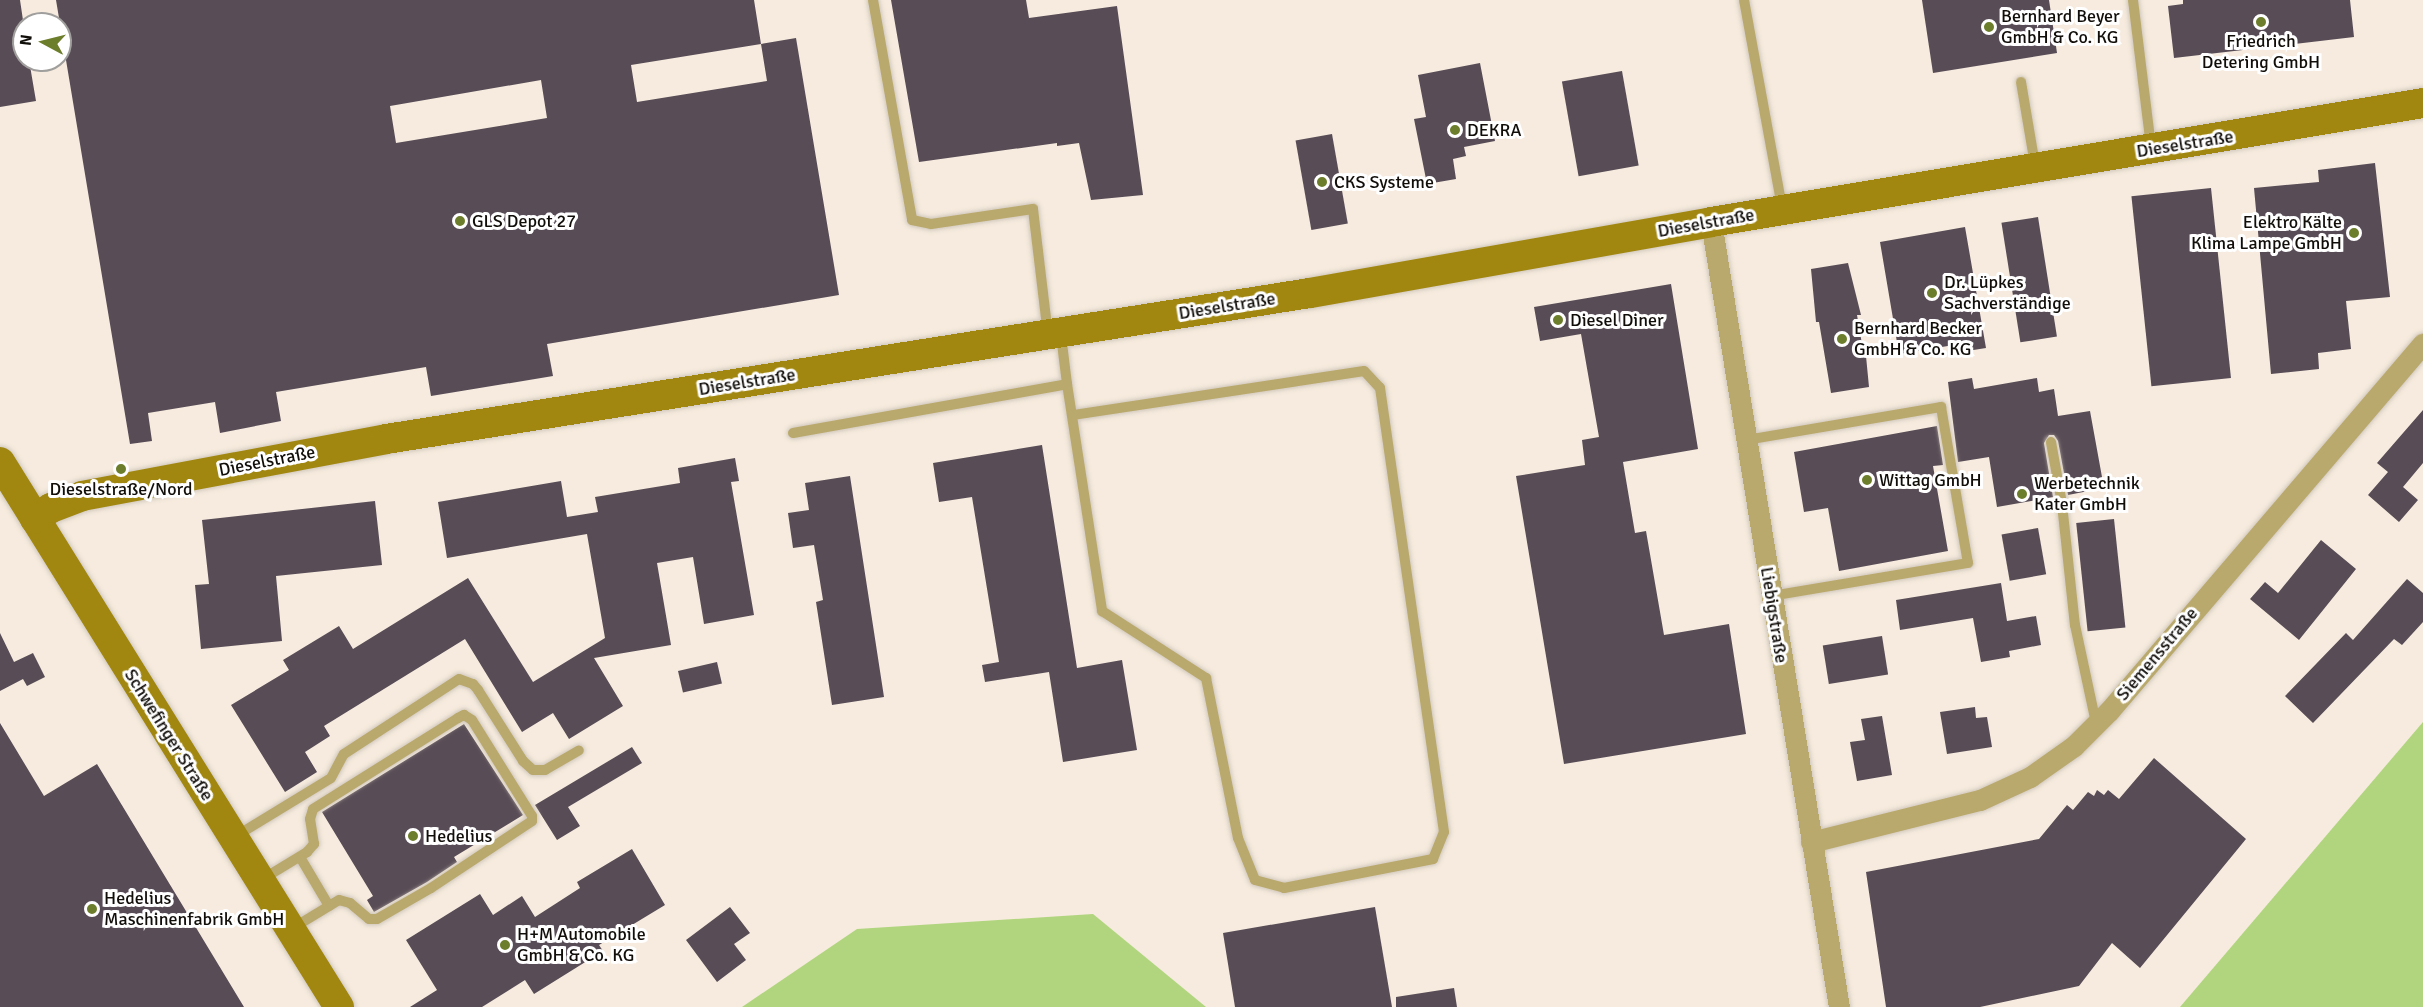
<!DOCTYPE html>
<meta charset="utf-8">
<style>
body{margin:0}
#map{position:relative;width:2423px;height:1007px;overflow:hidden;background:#f6ebde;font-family:Signika,sans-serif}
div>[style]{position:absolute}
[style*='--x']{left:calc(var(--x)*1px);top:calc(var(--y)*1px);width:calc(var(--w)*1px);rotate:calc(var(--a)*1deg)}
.green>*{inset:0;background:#b0d57e}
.building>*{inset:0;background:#584c56;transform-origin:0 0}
.roads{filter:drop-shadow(0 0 2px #d1c8bc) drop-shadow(0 0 2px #d1c8bc)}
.lane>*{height:10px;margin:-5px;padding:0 5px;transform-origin:5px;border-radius:5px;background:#baa96c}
.street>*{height:21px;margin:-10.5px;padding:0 10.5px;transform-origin:10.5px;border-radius:10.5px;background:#baa96c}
.secondary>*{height:30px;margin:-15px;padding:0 15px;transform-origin:15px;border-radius:15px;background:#a1870f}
.dots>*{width:16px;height:16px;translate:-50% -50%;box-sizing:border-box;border:3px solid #fff;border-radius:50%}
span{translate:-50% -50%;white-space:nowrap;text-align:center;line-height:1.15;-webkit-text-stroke:6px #fff;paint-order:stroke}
.poi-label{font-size:18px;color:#110e0a}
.left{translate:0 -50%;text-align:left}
.right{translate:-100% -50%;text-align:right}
.street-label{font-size:18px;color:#110e0a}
.north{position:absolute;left:12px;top:12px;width:60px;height:60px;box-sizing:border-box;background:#fff;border:2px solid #a09f9d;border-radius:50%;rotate:277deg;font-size:16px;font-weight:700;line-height:24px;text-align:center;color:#110e0a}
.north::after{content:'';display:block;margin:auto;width:21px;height:27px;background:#6c7d2b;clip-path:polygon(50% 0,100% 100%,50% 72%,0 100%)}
</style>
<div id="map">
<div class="green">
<div style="clip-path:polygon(2423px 722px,2423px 1007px,2180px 1007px)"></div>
<div style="clip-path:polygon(1093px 914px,1206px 1007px,742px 1007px,857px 929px)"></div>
</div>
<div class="building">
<div style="clip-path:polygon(0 0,20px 0,24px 27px,24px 60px,29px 60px,36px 101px,0 107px)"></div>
<div style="clip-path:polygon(evenodd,56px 0,754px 0,761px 44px,796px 38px,839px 295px,547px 344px,553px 376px,431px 396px,426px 367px,276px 392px,281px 421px,220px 433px,215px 402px,148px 413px,152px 441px,130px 444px,56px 0,761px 44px,767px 81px,637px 102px,631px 65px,761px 44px,56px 0,541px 80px,547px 118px,396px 143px,390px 106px,541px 80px)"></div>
<div style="clip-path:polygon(891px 0,1026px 0,1029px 18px,1117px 6px,1143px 195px,1091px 200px,1079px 143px,1057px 146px,1057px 143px,919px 162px)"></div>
<div style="clip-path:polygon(1922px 0,2049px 0,2057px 53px,1933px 73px)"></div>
<div style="clip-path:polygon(2183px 0,2350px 0,2354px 37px,2174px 58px,2168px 6px,2183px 4px)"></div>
<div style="clip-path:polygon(1480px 63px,1495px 141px,1464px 147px,1466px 156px,1453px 159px,1456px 179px,1427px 184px,1414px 119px,1426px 117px,1418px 75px)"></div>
<div style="left:1622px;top:71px;width:96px;height:61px;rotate:80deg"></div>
<div style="left:1332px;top:134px;width:91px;height:37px;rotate:80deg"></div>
<div style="clip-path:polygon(2375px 163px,2390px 297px,2346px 301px,2351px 349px,2318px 353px,2319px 369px,2271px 374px,2254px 188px,2319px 182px,2318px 170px)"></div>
<div style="left:2211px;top:188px;width:191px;height:80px;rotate:84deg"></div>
<div style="left:2038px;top:217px;width:121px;height:37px;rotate:81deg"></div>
<div style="clip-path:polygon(1965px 227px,1986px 348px,1961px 352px,1960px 344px,1899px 354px,1880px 242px)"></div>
<div style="clip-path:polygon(1848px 263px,1861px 315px,1857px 315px,1864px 356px,1866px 356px,1869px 387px,1831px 393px,1819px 322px,1816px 322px,1811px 269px)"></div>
<div style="clip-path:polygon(1671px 284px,1698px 449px,1623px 462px,1635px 533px,1646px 531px,1664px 635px,1729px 624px,1746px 734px,1564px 764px,1516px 476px,1585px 465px,1582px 440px,1599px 437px,1581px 334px,1540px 341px,1534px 307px)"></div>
<div style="clip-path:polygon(1972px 378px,1974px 389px,2037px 378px,2039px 392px,2054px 389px,2058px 416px,2090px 411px,2104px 488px,2068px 495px,2058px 441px,2054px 435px,2049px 435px,2044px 443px,2053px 497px,1997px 507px,1989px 457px,1958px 462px,1948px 382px)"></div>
<div style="clip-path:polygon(2423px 410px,2423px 463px,2403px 487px,2418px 500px,2399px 522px,2368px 495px,2388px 472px,2377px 463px)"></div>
<div style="clip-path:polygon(1937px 426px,1943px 465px,1933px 466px,1948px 551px,1839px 571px,1828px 508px,1804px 512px,1794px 452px)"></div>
<div style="clip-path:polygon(1042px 445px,1077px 668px,1122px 660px,1137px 750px,1063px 762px,1049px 672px,985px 682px,982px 665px,999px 662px,972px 497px,939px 502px,933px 463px)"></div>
<div style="clip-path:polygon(735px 458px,739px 481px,731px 482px,754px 615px,704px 624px,693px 557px,657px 563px,671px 645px,594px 658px,623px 706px,569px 739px,553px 713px,522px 732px,465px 639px,324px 726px,330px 736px,305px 752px,317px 772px,285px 792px,231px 705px,289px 670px,283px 660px,339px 626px,353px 649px,468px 578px,533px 682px,605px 638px,587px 534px,447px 558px,438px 502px,561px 481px,567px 517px,598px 512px,595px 497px,680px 483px,678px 468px)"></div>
<div style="clip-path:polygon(850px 476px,884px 697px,832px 705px,816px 602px,823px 600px,814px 545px,793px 548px,788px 513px,809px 510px,805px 483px)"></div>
<div style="clip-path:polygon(375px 501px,382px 565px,276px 576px,282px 641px,201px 649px,195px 585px,209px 584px,202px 520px)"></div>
<div style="left:2114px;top:519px;width:109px;height:38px;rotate:84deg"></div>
<div style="left:2038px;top:528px;width:47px;height:37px;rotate:80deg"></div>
<div style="clip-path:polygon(2321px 540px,2356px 569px,2299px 640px,2250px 599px,2265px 582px,2278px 593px)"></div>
<div style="clip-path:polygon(2407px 579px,2423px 593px,2423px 622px,2402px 645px,2394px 639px,2313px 723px,2285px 696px,2346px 633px,2353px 640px)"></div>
<div style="clip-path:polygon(2001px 583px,2007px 621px,2036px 616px,2041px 645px,2009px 651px,2010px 657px,1981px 662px,1973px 618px,1900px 630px,1896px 600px)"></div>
<div style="clip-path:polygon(0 633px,14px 662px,33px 653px,45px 677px,27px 686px,23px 679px,0 691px)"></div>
<div style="left:1882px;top:636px;width:39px;height:60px;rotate:81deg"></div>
<div style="left:717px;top:662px;width:22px;height:40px;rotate:77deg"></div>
<div style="clip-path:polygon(1975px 707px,1976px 718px,1987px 717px,1992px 747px,1947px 754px,1940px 712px)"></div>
<div style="clip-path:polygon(1882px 716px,1892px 775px,1857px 781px,1850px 742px,1865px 740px,1861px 719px)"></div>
<div style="clip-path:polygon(0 723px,44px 796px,97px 764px,244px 1007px,0 1007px)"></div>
<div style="clip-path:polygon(464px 724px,523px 815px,454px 857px,457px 862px,427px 882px,374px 912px,367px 900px,373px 896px,322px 812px)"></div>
<div style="clip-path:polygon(632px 747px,642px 763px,568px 807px,580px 826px,557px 840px,535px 805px)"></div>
<div style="clip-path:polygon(2154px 758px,2246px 839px,2140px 968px,2112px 943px,2079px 986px,1980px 1007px,1886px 1007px,1866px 872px,2039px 839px,2067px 805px,2073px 810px,2088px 792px,2094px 796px,2097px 790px,2104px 795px,2108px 790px,2119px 799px)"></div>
<div style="clip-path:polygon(632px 849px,665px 905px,599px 945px,603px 951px,534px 994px,525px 980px,482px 1007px,410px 1007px,437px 990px,406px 940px,480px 894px,493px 915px,522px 896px,535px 917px,580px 888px,577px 882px)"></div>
<div style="clip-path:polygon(730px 907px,750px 933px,734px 944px,746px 960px,717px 982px,686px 940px)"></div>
<div style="clip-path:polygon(1375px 907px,1392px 1007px,1235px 1007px,1223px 933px)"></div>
<div style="clip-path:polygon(1454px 988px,1457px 1007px,1396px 1007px,1396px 997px)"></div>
</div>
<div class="roads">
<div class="lane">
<div style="--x:873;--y:0;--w:223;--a:79.9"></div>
<div style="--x:912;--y:220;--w:19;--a:12"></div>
<div style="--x:931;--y:224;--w:103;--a:-8.4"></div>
<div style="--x:1033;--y:209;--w:126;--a:83.2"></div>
<div style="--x:1744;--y:0;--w:210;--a:79.6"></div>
<div style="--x:2133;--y:0;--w:147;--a:83"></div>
<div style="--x:2021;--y:82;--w:84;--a:80.4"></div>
<div style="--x:1067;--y:384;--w:230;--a:81.2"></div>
<div style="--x:1102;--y:611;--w:124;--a:32.8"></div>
<div style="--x:1206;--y:678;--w:163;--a:78.7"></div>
<div style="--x:1238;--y:838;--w:45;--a:68"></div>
<div style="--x:1255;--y:880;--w:30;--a:15"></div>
<div style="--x:1284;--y:888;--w:152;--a:-11"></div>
<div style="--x:1433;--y:859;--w:29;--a:-68"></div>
<div style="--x:1444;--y:832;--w:449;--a:-98.2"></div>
<div style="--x:1380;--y:388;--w:23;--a:-133"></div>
<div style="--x:1364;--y:371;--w:295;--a:171.4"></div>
<div style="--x:793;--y:433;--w:278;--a:-10.1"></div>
<div style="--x:1067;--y:384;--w:49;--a:-97"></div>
<div style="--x:1746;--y:440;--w:198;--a:-9.6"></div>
<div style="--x:1941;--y:407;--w:158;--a:80.2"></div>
<div style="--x:1968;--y:563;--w:200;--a:170.5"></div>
<div style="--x:2051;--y:442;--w:63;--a:79.9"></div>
<div style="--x:2062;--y:504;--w:122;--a:83.9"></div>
<div style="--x:2075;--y:625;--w:100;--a:77.9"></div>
<div style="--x:236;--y:836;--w:111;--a:-31.4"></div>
<div style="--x:331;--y:778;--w:27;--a:-62"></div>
<div style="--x:344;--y:754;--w:137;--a:-33.1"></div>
<div style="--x:459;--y:679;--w:15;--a:20"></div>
<div style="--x:473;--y:684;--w:8;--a:50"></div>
<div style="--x:478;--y:690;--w:84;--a:57.6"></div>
<div style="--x:523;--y:761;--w:13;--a:42"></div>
<div style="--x:533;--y:770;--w:12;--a:0"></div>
<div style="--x:545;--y:770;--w:39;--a:-30"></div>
<div style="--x:300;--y:857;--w:57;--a:59.4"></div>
<div style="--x:261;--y:880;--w:54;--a:-31.3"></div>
<div style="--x:307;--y:852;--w:11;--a:-49"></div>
<div style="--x:314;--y:844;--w:25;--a:-99"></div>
<div style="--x:310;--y:819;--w:10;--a:-73"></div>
<div style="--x:313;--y:809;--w:171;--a:-32.1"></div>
<div style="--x:458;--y:718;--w:7;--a:-27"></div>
<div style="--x:464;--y:715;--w:9;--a:32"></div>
<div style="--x:472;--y:720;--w:113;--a:58"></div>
<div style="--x:532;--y:816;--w:5;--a:90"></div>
<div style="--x:532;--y:821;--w:121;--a:146.4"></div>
<div style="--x:431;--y:888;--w:62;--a:150.1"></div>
<div style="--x:377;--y:919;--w:8;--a:180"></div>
<div style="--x:369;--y:919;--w:25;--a:-140"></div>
<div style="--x:350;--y:903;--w:11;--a:-165"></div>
<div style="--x:339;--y:900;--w:54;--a:148.7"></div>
</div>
<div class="street">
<div style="--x:1711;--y:222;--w:795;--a:80.74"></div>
<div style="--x:1811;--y:842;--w:174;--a:-14"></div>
<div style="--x:1980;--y:800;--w:55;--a:-24.7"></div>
<div style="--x:2030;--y:777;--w:54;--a:-35.2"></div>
<div style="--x:2074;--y:746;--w:49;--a:-45"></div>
<div style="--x:2109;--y:711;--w:483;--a:-49.5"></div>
</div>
<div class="secondary">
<div style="--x:0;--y:462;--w:642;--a:58.12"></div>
<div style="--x:35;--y:519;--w:19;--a:-35"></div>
<div style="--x:51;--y:508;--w:33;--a:-21"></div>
<div style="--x:82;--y:496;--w:309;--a:-10.6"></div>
<div style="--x:386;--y:439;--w:935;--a:-8.98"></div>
<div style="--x:1310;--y:293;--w:407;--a:-10"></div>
<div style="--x:1711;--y:222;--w:722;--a:-9.49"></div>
</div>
</div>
<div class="dots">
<div style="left:2261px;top:22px;background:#6c7d2b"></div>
<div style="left:1989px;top:27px;background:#6c7d2b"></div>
<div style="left:1455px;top:130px;background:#6c7d2b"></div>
<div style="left:1322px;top:182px;background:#6c7d2b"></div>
<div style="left:460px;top:221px;background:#6c7d2b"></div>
<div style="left:2354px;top:233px;background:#6c7d2b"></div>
<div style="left:1932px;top:293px;background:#6c7d2b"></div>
<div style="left:1558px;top:320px;background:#6c7d2b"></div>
<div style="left:1842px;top:339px;background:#6c7d2b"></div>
<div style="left:121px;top:469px;background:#6c7d2b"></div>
<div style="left:1867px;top:480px;background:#6c7d2b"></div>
<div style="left:2022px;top:494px;background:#6c7d2b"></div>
<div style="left:413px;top:836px;background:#6c7d2b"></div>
<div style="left:92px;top:909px;background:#6c7d2b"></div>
<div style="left:505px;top:945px;background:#6c7d2b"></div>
</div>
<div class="poi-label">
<span class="left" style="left:2001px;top:27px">Bernhard Beyer<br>GmbH &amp; Co. KG</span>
<span style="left:2261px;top:52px">Friedrich<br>Detering GmbH</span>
<span class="left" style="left:1467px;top:130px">DEKRA</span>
<span class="left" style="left:1334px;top:182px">CKS Systeme</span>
<span class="left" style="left:472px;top:221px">GLS Depot 27</span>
<span class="right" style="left:2342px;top:233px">Elektro Kälte<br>Klima Lampe GmbH</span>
<span class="left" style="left:1944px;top:293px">Dr. Lüpkes<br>Sachverständige</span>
<span class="left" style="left:1570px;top:320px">Diesel Diner</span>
<span class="left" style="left:1854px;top:339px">Bernhard Becker<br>GmbH &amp; Co. KG</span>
<span class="left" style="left:1879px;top:480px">Wittag GmbH</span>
<span class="left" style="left:2034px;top:494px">Werbetechnik<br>Kater GmbH</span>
<span style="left:121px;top:489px">Dieselstraße/Nord</span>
<span class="left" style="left:425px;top:836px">Hedelius</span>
<span class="left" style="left:104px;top:909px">Hedelius<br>Maschinenfabrik GmbH</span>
<span class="left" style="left:517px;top:945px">H+M Automobile<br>GmbH &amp; Co. KG</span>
</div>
<div class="street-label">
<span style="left:2185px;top:144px;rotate:-9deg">Dieselstraße</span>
<span style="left:1706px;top:223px;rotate:-10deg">Dieselstraße</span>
<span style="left:1227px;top:306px;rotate:-9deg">Dieselstraße</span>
<span style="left:747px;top:382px;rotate:-9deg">Dieselstraße</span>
<span style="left:267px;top:461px;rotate:-11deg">Dieselstraße</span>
<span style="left:1774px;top:615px;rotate:81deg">Liebigstraße</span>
<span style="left:2157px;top:654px;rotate:-50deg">Siemensstraße</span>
<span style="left:169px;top:735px;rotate:58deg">Schwefinger Straße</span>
</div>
<div class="north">N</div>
</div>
